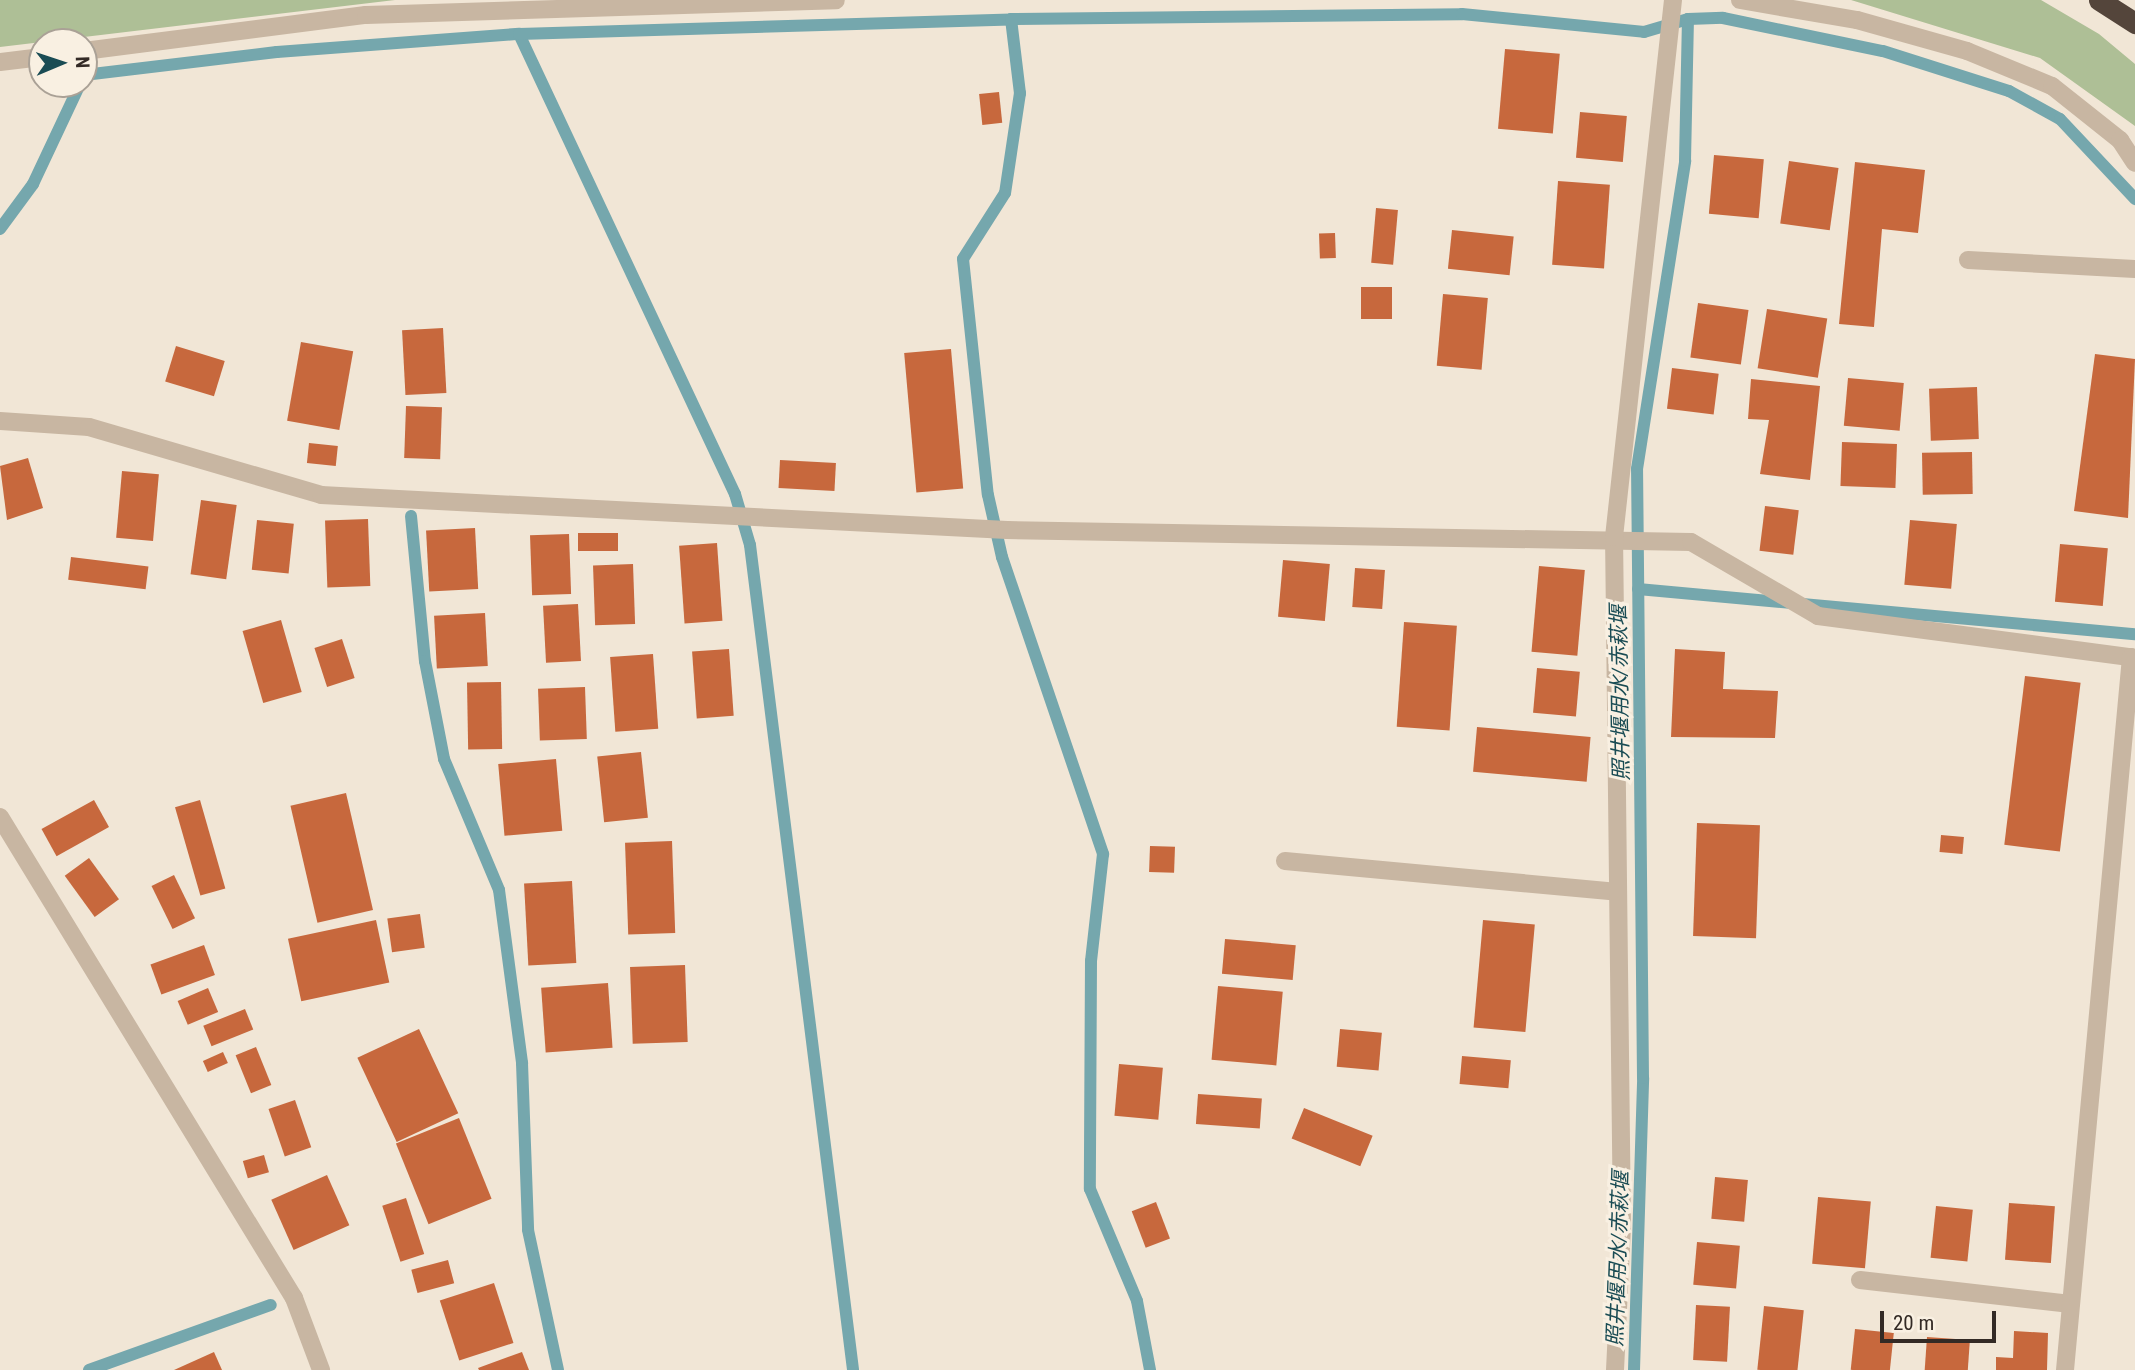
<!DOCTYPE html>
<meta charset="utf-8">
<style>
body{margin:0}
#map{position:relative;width:2135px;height:1370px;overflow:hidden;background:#f1e6d6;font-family:"Roboto Condensed","Noto Sans JP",sans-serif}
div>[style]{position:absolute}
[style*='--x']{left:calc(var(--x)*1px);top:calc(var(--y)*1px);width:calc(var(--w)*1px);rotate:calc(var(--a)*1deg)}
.green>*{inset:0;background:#aebf96}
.stream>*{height:12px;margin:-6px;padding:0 6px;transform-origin:6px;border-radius:6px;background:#75a7ad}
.building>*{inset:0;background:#c7683d;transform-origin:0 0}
.minor>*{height:18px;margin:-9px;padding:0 9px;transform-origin:9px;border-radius:9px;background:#c8b6a2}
.highway>*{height:21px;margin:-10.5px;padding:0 10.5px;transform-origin:10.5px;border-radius:10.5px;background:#54453b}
span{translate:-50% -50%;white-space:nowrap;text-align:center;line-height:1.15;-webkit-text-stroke:6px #f9f0e2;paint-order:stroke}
.water-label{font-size:21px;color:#1a4c54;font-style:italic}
.north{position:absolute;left:28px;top:28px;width:70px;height:70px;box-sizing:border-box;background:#f9f0e2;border:2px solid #aaa196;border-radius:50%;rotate:88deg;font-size:19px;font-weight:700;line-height:28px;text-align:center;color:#332a25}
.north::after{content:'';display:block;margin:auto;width:24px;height:32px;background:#1a4c54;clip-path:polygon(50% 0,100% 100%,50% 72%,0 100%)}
.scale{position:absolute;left:1880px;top:1311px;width:116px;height:32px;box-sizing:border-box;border:4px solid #332a25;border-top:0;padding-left:9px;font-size:21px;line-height:24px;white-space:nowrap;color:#332a25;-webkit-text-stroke:5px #f9f0e2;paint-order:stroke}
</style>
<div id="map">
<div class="green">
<div style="clip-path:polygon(0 0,395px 0,0 47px)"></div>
<div style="clip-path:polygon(1851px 0,2041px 0,2099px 34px,2135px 64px,2135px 126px,2040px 58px)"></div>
</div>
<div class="stream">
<div style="--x:1011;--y:19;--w:75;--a:83.1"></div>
<div style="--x:1020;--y:93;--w:101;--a:98.5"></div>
<div style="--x:1005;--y:193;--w:78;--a:122.5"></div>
<div style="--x:963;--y:259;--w:237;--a:84"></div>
<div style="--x:988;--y:495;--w:64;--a:77.3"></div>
<div style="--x:1002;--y:557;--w:314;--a:71.2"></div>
<div style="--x:1103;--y:854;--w:108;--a:96.4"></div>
<div style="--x:1091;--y:961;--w:228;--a:90.3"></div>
<div style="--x:1090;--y:1189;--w:121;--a:67.2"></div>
<div style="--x:1137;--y:1301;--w:70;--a:79.3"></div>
<div style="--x:519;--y:34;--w:508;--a:64.85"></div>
<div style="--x:735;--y:494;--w:53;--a:73.6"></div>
<div style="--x:750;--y:545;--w:831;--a:82.88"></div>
<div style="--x:84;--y:75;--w:194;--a:-6.8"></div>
<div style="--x:277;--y:52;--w:243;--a:-4.3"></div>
<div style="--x:519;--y:34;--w:492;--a:-1.7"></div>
<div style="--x:1011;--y:19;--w:451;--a:-0.6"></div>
<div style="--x:1462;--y:14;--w:183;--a:5.6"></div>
<div style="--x:1644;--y:32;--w:46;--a:-16.5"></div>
<div style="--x:1688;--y:19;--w:35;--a:-2"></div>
<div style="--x:1723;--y:18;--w:163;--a:11.7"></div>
<div style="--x:1883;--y:51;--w:132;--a:17.6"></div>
<div style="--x:2009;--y:91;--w:58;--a:28.8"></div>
<div style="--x:2060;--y:119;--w:110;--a:46.8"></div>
<div style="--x:0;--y:229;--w:56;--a:-53.7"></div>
<div style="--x:33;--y:184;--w:110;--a:-64.8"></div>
<div style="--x:411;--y:516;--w:146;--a:84.5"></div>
<div style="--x:425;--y:661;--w:100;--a:79"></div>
<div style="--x:444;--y:759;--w:142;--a:67.2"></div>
<div style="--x:499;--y:890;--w:175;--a:82.4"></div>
<div style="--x:522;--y:1063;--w:167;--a:87.9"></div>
<div style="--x:528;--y:1230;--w:143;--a:77.9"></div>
<div style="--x:1638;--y:589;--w:499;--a:5.2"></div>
<div style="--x:89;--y:1370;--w:193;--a:-19.7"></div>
<div style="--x:1634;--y:1370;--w:292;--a:-88.2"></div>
<div style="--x:1643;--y:1078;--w:609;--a:-90.56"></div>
<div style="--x:1637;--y:469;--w:312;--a:-81.1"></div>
<div style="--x:1685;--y:161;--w:142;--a:-88.8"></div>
</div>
<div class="building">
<div style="left:1505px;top:49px;width:55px;height:80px;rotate:5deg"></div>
<div style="left:999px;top:92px;width:31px;height:20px;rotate:84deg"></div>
<div style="left:1580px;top:112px;width:47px;height:46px;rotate:5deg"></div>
<div style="left:1714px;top:155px;width:50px;height:59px;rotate:5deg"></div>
<div style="left:1789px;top:161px;width:50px;height:63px;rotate:8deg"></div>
<div style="clip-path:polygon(1855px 162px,1925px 170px,1918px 233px,1882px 229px,1874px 327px,1839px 324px)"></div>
<div style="left:1558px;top:181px;width:52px;height:84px;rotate:4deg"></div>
<div style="left:1376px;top:208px;width:22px;height:55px;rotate:5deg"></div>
<div style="left:1452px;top:230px;width:62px;height:39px;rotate:6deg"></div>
<div style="left:1335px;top:233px;width:25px;height:16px;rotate:88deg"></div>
<div style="left:1361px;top:287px;width:31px;height:32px"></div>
<div style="left:1443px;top:294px;width:45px;height:72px;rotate:5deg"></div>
<div style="left:1698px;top:303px;width:51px;height:55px;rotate:8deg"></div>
<div style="left:1767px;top:309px;width:61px;height:60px;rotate:9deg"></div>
<div style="left:443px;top:328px;width:65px;height:41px;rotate:87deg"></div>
<div style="left:301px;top:342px;width:53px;height:80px;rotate:10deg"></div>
<div style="left:176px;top:346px;width:51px;height:37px;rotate:17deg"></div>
<div style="left:951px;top:349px;width:140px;height:47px;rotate:85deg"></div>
<div style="clip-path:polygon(2095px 354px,2135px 359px,2128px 518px,2074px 511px)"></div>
<div style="left:1672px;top:368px;width:47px;height:41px;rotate:7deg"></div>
<div style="left:1848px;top:378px;width:56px;height:48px;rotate:5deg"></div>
<div style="clip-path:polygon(1751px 379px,1820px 386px,1810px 480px,1760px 474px,1769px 420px,1748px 419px)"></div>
<div style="left:1977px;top:387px;width:52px;height:48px;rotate:88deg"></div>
<div style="left:406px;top:406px;width:36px;height:52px;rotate:2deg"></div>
<div style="left:1842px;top:442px;width:55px;height:44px;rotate:2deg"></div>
<div style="left:309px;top:443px;width:29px;height:20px;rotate:6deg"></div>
<div style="left:1972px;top:452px;width:42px;height:50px;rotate:89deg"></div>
<div style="clip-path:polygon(28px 458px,43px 508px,7px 520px,0 466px)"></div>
<div style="left:780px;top:460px;width:56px;height:28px;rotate:3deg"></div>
<div style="left:122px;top:471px;width:37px;height:67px;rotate:5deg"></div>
<div style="left:201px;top:500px;width:36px;height:75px;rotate:8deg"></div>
<div style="left:1765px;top:506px;width:34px;height:45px;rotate:7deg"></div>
<div style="left:368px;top:519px;width:67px;height:43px;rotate:88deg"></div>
<div style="left:257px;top:520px;width:37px;height:50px;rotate:6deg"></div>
<div style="left:1910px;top:520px;width:47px;height:65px;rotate:5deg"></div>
<div style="left:475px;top:528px;width:61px;height:49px;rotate:87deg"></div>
<div style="left:578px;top:533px;width:40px;height:18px"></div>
<div style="left:569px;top:534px;width:60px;height:39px;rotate:88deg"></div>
<div style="left:717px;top:543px;width:78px;height:38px;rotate:86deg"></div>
<div style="left:2060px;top:544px;width:48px;height:58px;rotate:5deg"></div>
<div style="left:71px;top:557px;width:78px;height:23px;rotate:7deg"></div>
<div style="left:1283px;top:560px;width:47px;height:57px;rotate:5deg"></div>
<div style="left:633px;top:564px;width:60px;height:40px;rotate:88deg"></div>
<div style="left:1539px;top:566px;width:46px;height:86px;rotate:5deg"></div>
<div style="left:1355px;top:568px;width:30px;height:39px;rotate:4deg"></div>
<div style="left:578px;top:604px;width:57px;height:35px;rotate:87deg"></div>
<div style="left:485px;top:613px;width:53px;height:51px;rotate:87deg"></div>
<div style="left:281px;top:620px;width:75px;height:40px;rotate:74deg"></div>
<div style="left:1404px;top:622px;width:53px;height:105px;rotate:4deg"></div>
<div style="left:342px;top:639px;width:41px;height:29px;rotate:72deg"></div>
<div style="left:729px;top:649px;width:67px;height:37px;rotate:86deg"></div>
<div style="clip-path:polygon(1675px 649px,1725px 652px,1723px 689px,1778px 691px,1775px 738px,1671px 737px)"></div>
<div style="left:653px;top:654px;width:75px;height:43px;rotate:86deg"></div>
<div style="left:1537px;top:668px;width:43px;height:45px;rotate:5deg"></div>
<div style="left:2025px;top:676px;width:56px;height:170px;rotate:7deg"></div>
<div style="left:501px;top:682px;width:67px;height:34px;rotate:89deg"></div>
<div style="left:585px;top:687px;width:52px;height:47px;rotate:88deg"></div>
<div style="left:1477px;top:727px;width:114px;height:45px;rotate:5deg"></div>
<div style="left:641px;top:752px;width:66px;height:44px;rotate:84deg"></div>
<div style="left:556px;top:759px;width:72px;height:58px;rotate:85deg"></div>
<div style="left:346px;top:793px;width:120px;height:57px;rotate:77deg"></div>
<div style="left:94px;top:800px;width:31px;height:60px;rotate:61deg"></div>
<div style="left:200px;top:800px;width:92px;height:26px;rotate:74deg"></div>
<div style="left:1697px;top:823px;width:63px;height:113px;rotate:2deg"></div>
<div style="left:1941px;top:835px;width:23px;height:17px;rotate:5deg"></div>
<div style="left:672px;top:841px;width:92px;height:47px;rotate:88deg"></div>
<div style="left:1150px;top:846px;width:25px;height:26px;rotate:2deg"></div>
<div style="left:89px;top:858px;width:51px;height:30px;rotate:54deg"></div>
<div style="left:174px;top:875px;width:48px;height:25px;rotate:64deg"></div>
<div style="left:572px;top:881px;width:82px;height:48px;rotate:87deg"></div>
<div style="left:420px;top:914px;width:34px;height:33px;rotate:82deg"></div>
<div style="left:376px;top:920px;width:64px;height:90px;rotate:78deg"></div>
<div style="left:1483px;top:920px;width:52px;height:108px;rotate:5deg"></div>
<div style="left:1225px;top:939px;width:71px;height:35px;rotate:5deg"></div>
<div style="left:204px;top:945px;width:32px;height:57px;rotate:70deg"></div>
<div style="left:685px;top:965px;width:77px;height:55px;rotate:88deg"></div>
<div style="left:608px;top:983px;width:65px;height:67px;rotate:86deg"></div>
<div style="left:1218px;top:986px;width:65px;height:74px;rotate:5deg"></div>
<div style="left:208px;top:988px;width:26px;height:33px;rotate:67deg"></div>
<div style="left:245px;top:1009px;width:22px;height:45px;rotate:68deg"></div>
<div style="left:419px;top:1029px;width:93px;height:68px;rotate:65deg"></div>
<div style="left:1340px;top:1029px;width:42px;height:38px;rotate:5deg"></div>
<div style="left:256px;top:1047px;width:41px;height:22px;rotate:68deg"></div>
<div style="left:223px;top:1052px;width:12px;height:22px;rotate:66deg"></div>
<div style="left:1462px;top:1056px;width:49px;height:28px;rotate:5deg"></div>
<div style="left:1119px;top:1064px;width:44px;height:52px;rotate:5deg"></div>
<div style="left:1198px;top:1094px;width:64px;height:30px;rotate:4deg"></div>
<div style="left:295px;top:1100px;width:50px;height:28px;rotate:71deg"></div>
<div style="left:1304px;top:1108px;width:74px;height:33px;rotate:22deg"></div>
<div style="left:459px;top:1118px;width:87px;height:68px;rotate:68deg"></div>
<div style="left:264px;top:1155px;width:18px;height:22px;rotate:74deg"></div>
<div style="left:327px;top:1175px;width:55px;height:61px;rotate:66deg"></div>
<div style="left:1715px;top:1177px;width:33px;height:42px;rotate:5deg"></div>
<div style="left:1818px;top:1197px;width:53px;height:67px;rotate:5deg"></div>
<div style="left:406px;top:1198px;width:59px;height:25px;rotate:72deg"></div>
<div style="left:1156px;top:1202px;width:39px;height:26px;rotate:69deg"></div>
<div style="left:2009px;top:1203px;width:46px;height:57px;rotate:4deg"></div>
<div style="left:1936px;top:1206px;width:37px;height:52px;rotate:6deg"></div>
<div style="left:1697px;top:1242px;width:43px;height:43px;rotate:5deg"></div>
<div style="left:448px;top:1260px;width:24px;height:38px;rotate:75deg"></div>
<div style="left:494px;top:1283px;width:63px;height:57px;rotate:72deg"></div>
<div style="left:1696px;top:1305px;width:34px;height:55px;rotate:3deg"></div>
<div style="left:1764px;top:1306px;width:40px;height:64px;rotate:6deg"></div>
<div style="left:1855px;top:1329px;width:39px;height:41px;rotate:6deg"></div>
<div style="clip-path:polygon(2014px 1331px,2048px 1333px,2047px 1370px,1996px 1370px,1996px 1357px,2013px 1358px)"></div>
<div style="left:1927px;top:1337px;width:43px;height:33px;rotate:4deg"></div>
<div style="clip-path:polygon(214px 1352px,222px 1370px,174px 1370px)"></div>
<div style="clip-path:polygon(522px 1352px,529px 1370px,479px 1370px,478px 1368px)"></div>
</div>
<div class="minor">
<div style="--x:1740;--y:0;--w:119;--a:9.7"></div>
<div style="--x:1857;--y:20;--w:114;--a:15.7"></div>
<div style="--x:1967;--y:51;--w:92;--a:22.4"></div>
<div style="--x:2052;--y:86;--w:87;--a:38.5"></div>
<div style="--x:2120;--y:140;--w:27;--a:57"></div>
<div style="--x:84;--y:51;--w:284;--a:-7.3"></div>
<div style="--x:366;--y:15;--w:470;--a:-1.8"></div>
<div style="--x:0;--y:62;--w:42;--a:-6.8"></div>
<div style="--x:1968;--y:260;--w:167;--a:3.1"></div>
<div style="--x:0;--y:421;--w:89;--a:3.9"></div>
<div style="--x:89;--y:427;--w:242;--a:16.3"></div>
<div style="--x:321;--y:495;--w:687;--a:2.92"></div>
<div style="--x:1007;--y:530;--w:684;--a:1.01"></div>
<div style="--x:1691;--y:542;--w:147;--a:30.2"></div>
<div style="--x:1818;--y:616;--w:320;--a:7.5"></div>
<div style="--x:0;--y:817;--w:564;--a:58.57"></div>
<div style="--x:294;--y:1298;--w:77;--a:69.4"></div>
<div style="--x:1285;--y:861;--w:334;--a:5.3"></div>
<div style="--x:1860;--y:1280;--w:212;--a:6.5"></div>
<div style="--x:1615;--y:1370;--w:142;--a:-87.2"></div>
<div style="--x:1622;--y:1228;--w:691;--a:-90.66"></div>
<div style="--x:1614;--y:537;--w:540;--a:-83.73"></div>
<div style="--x:2065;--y:1370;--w:716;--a:-84.71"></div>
</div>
<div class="highway">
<div style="--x:2099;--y:0;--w:43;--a:32.6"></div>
</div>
<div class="water-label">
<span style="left:1620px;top:693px;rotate:-91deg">照井堰用水/赤萩堰</span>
<span style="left:1618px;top:1259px;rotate:-88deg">照井堰用水/赤萩堰</span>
</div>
<div class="north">N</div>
<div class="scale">20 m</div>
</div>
